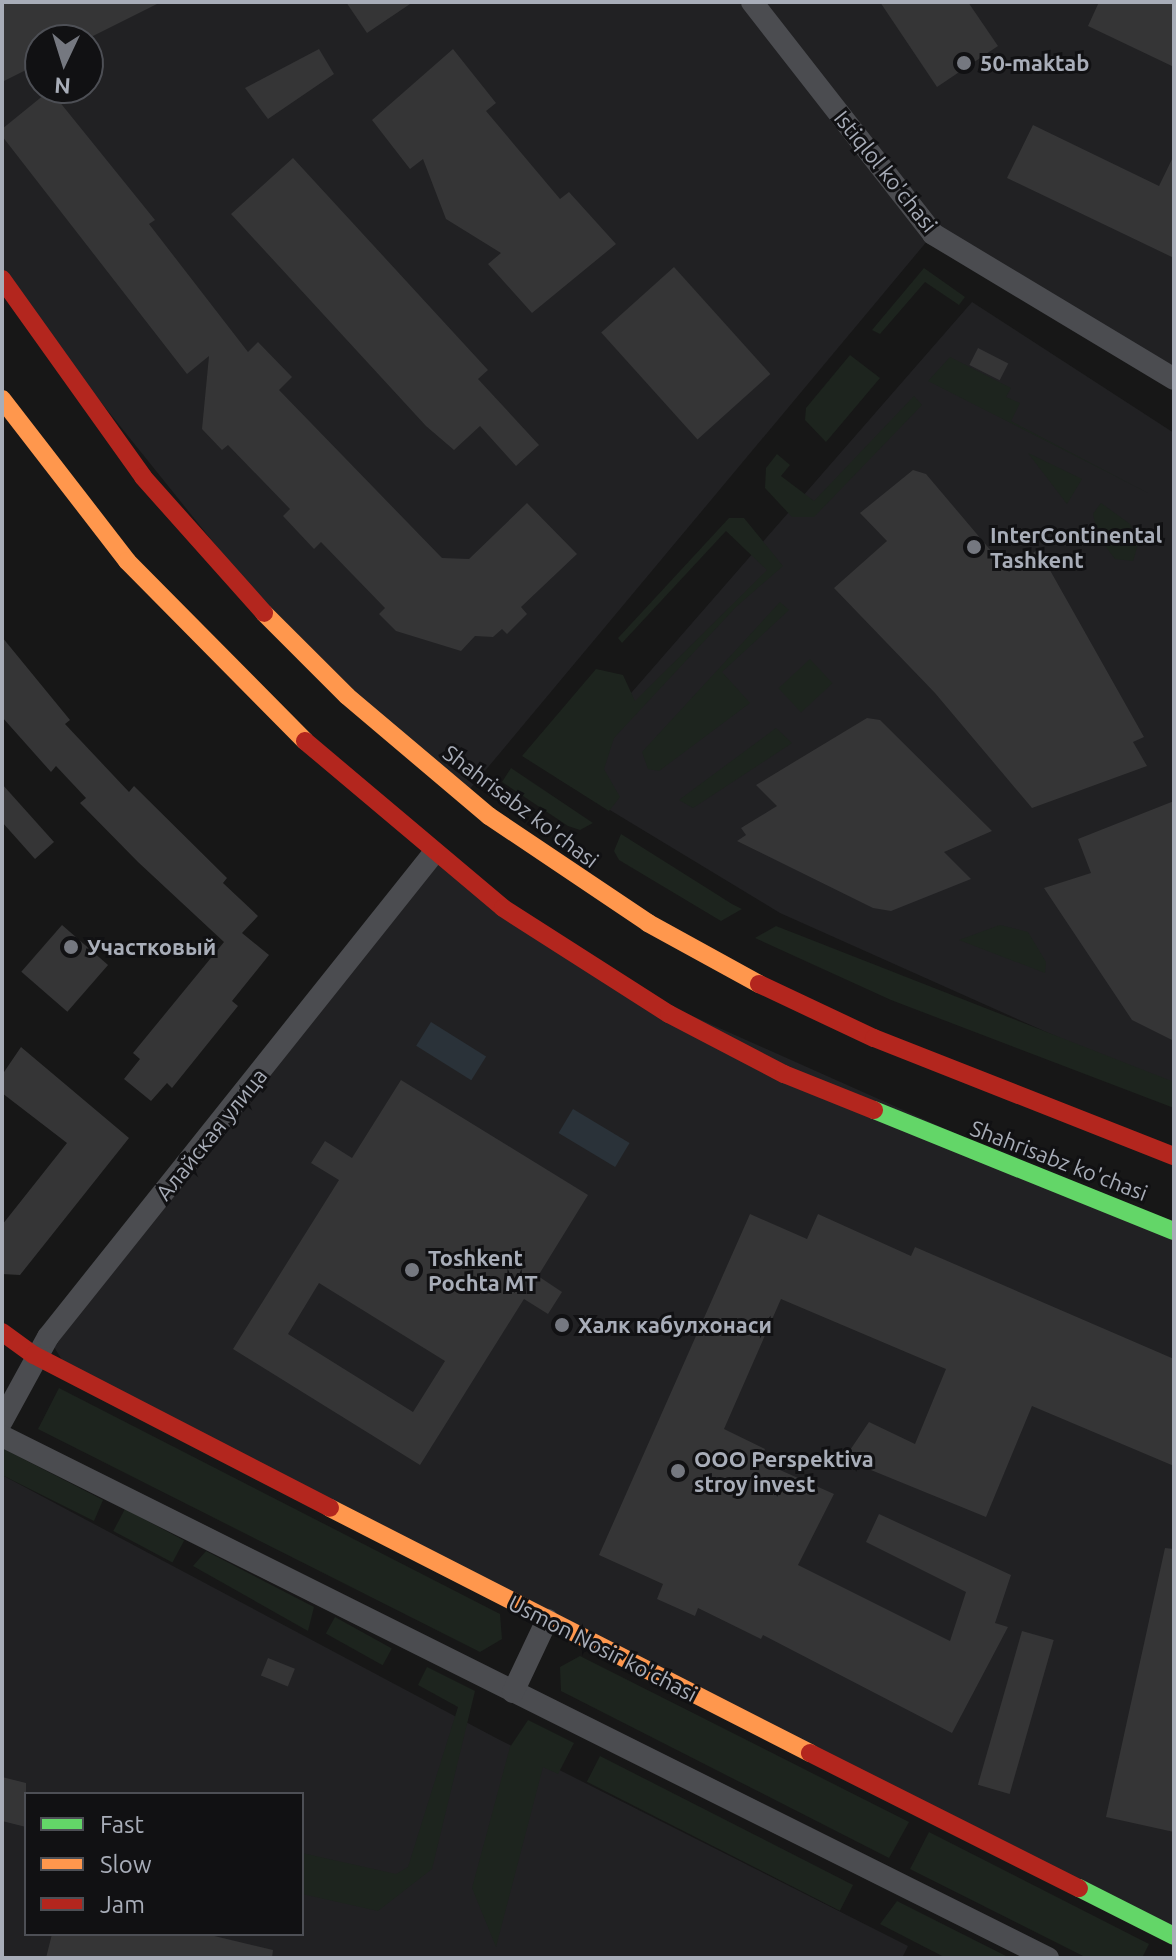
<!DOCTYPE html>
<meta charset="utf-8">
<style>
body{margin:0}
#map{position:relative;width:1176px;height:1960px;overflow:hidden;background:#171717;font-family:Ubuntu,sans-serif}
div>[style]{position:absolute}
[style*='--x']{left:calc(var(--x)*1px);top:calc(var(--y)*1px);width:calc(var(--w)*1px);rotate:calc(var(--a)*1deg)}
.built>*{inset:0;background:#212123}
.green>*{inset:0;background:#1d241e;transform-origin:0 0}
.water>*{inset:0;background:#2a3239;transform-origin:0 0}
.building>*{inset:0;background:#353536;transform-origin:0 0}
.street>*{height:22px;margin:-11px;padding:0 11px;transform-origin:11px;border-radius:11px;background:#4b4c50}
.fast>*{height:18px;margin:-9px;padding:0 9px;transform-origin:9px;border-radius:9px;background:#63d668}
.slow>*{height:18px;margin:-9px;padding:0 9px;transform-origin:9px;border-radius:9px;background:#ff974d}
.jam>*{height:18px;margin:-9px;padding:0 9px;transform-origin:9px;border-radius:9px;background:#b3261e}
.dots>*{width:22px;height:22px;translate:-50% -50%;box-sizing:border-box;border:4px solid #111113;border-radius:50%}
span{translate:-50% -50%;white-space:nowrap;text-align:center;line-height:1.15;-webkit-text-stroke:6px #111113;paint-order:stroke}
.poi-label{font-size:22px;color:#a8adb8;font-weight:700}
.left{translate:0 -50%;text-align:left}
.street-label{font-size:22px;color:#a8adb8}
.frame{position:absolute;inset:0;border:4px solid #a8adb8;pointer-events:none}
.legend{position:absolute;left:24px;top:1792px;width:280px;height:144px;box-sizing:border-box;background:#111113;border:2px solid #4d4f55;margin:0;padding:10px 14px;list-style:none;font-size:24px;color:#a8adb8}
.legend li{display:flex;align-items:center;gap:16px;height:40px}
.legend b{width:40px;border:2px solid #4d4f55}
.north{position:absolute;left:24px;top:24px;width:80px;height:80px;box-sizing:border-box;background:#111113;border:2px solid #4d4f55;border-radius:50%;rotate:184deg;font-size:22px;font-weight:700;line-height:32px;text-align:center;color:#a8adb8}
.north::after{content:'';display:block;margin:auto;width:28px;height:36px;background:#757880;clip-path:polygon(50% 0,100% 100%,50% 72%,0 100%)}
</style>
<div id="map">
<div class="built">
<div style="clip-path:polygon(evenodd,2px 2px,1174px 2px,1174px 379px,933px 234px,464px 796px,303px 654px,2px 279px,2px 2px,40px 40px,88px 40px,88px 88px,40px 88px,40px 40px)"></div>
<div style="clip-path:polygon(972px 302px,1174px 433px,1174px 1089px,780px 913px,557px 778px)"></div>
<div style="clip-path:polygon(433px 854px,614px 981px,1174px 1231px,1174px 1936px,68px 1370px,48px 1337px)"></div>
<div style="clip-path:polygon(evenodd,2px 1475px,496px 1738px,908px 1946px,902px 1958px,2px 1958px,2px 1475px,26px 1794px,302px 1794px,302px 1934px,26px 1934px,26px 1794px)"></div>
</div>
<div class="green">
<div style="clip-path:polygon(924px 268px,965px 297px,959px 305px,925px 282px,880px 334px,872px 330px)"></div>
<div style="clip-path:polygon(850px 355px,880px 378px,826px 442px,805px 420px,806px 408px)"></div>
<div style="clip-path:polygon(950px 357px,1011px 388px,1006px 397px,1020px 403px,1011px 421px,1150px 494px,928px 381px)"></div>
<div style="clip-path:polygon(914px 396px,922px 405px,814px 517px,792px 517px,765px 488px,766px 468px,777px 454px,790px 465px,781px 476px,814px 501px)"></div>
<div style="clip-path:polygon(1028px 453px,1082px 479px,1067px 504px)"></div>
<div style="clip-path:polygon(1101px 503px,1130px 524px,1138px 544px,1133px 561px,1115px 559px,1098px 536px,1093px 514px)"></div>
<div style="clip-path:polygon(729px 518px,744px 518px,783px 566px,736px 607px,614px 738px,604px 769px,620px 797px,609px 811px,522px 756px,596px 669px,623px 675px,635px 701px,767px 570px,726px 531px,622px 643px,618px 638px)"></div>
<div style="clip-path:polygon(780px 602px,789px 610px,722px 672px,750px 703px,659px 771px,648px 769px,642px 752px)"></div>
<div style="left:810px;top:659px;width:33px;height:43px;rotate:47deg"></div>
<div style="clip-path:polygon(776px 728px,792px 743px,693px 808px,679px 800px)"></div>
<div style="clip-path:polygon(511px 768px,593px 823px,580px 830px,568px 826px,502px 782px)"></div>
<div style="clip-path:polygon(621px 834px,732px 904px,742px 909px,721px 921px,619px 860px,614px 851px)"></div>
<div style="clip-path:polygon(1000px 925px,1028px 932px,1046px 962px,1045px 973px,959px 940px)"></div>
<div style="clip-path:polygon(776px 926px,1174px 1082px,1174px 1108px,891px 1000px,755px 938px)"></div>
<div style="clip-path:polygon(59px 1388px,500px 1614px,502px 1639px,480px 1652px,38px 1429px)"></div>
<div style="clip-path:polygon(2px 1448px,103px 1500px,94px 1521px,2px 1475px)"></div>
<div style="left:125px;top:1509px;width:67px;height:25px;rotate:28deg"></div>
<div style="clip-path:polygon(206px 1551px,314px 1607px,308px 1631px,193px 1566px)"></div>
<div style="left:335px;top:1617px;width:65px;height:19px;rotate:29deg"></div>
<div style="clip-path:polygon(580px 1656px,909px 1822px,889px 1858px,561px 1691px,560px 1667px)"></div>
<div style="clip-path:polygon(427px 1667px,475px 1691px,432px 1869px,378px 1911px,302px 1894px,302px 1853px,396px 1874px,408px 1867px,458px 1707px,418px 1685px)"></div>
<div style="clip-path:polygon(528px 1720px,574px 1743px,558px 1774px,543px 1767px,496px 1947px,472px 1888px,510px 1747px)"></div>
<div style="left:600px;top:1756px;width:284px;height:29px;rotate:27deg"></div>
<div style="clip-path:polygon(929px 1832px,1149px 1944px,1142px 1958px,1087px 1958px,910px 1869px)"></div>
<div style="clip-path:polygon(897px 1901px,1010px 1958px,946px 1958px,880px 1924px)"></div>
</div>
<div class="water">
<div style="left:431px;top:1022px;width:65px;height:28px;rotate:32deg"></div>
<div style="left:573px;top:1109px;width:66px;height:28px;rotate:31deg"></div>
</div>
<div class="building">
<div style="clip-path:polygon(2px 2px,161px 2px,85px 40px,40px 40px,40px 63px,2px 82px)"></div>
<div style="clip-path:polygon(346px 2px,413px 2px,367px 33px)"></div>
<div style="clip-path:polygon(880px 2px,968px 2px,998px 46px,937px 87px)"></div>
<div style="clip-path:polygon(1099px 2px,1174px 2px,1174px 67px,1088px 26px)"></div>
<div style="clip-path:polygon(319px 49px,334px 74px,268px 119px,245px 88px)"></div>
<div style="clip-path:polygon(453px 49px,496px 103px,486px 111px,560px 199px,569px 192px,616px 244px,532px 313px,488px 264px,501px 253px,446px 219px,423px 159px,410px 169px,372px 120px)"></div>
<div style="clip-path:polygon(50px 90px,155px 220px,149px 224px,248px 352px,258px 342px,292px 377px,279px 390px,442px 558px,469px 559px,527px 503px,577px 554px,521px 607px,527px 614px,507px 634px,502px 629px,493px 637px,475px 636px,461px 651px,396px 631px,379px 614px,385px 608px,321px 542px,314px 549px,283px 516px,290px 509px,228px 445px,222px 450px,202px 429px,209px 356px,187px 374px,2px 136px,2px 129px)"></div>
<div style="clip-path:polygon(1033px 125px,1159px 186px,1174px 155px,1174px 258px,1007px 178px)"></div>
<div style="clip-path:polygon(293px 158px,488px 370px,478px 379px,539px 445px,516px 466px,480px 426px,454px 450px,426px 426px,231px 214px)"></div>
<div style="left:674px;top:267px;width:144px;height:98px;rotate:48deg"></div>
<div style="left:978px;top:348px;width:34px;height:19px;rotate:27deg"></div>
<div style="clip-path:polygon(913px 470px,926px 474px,1009px 572px,1038px 549px,1144px 737px,1133px 742px,1147px 766px,1032px 808px,935px 693px,834px 588px,887px 541px,860px 513px)"></div>
<div style="clip-path:polygon(2px 637px,70px 720px,65px 724px,129px 792px,134px 786px,227px 878px,223px 883px,258px 916px,242px 933px,269px 955px,232px 1001px,238px 1006px,172px 1088px,167px 1083px,151px 1101px,124px 1079px,140px 1059px,133px 1053px,224px 942px,138px 862px,80px 803px,86px 798px,56px 766px,51px 772px,2px 717px)"></div>
<div style="clip-path:polygon(867px 718px,880px 720px,992px 831px,944px 852px,971px 879px,891px 911px,873px 908px,737px 841px,746px 835px,741px 828px,777px 806px,756px 785px)"></div>
<div style="clip-path:polygon(2px 784px,54px 842px,35px 859px,2px 822px)"></div>
<div style="clip-path:polygon(1174px 801px,1174px 1041px,1132px 1020px,1044px 888px,1091px 873px,1078px 839px)"></div>
<div style="left:62px;top:925px;width:61px;height:62px;rotate:41deg"></div>
<div style="clip-path:polygon(21px 1047px,129px 1138px,20px 1275px,2px 1274px,2px 1225px,67px 1143px,2px 1093px,2px 1075px)"></div>
<div style="clip-path:polygon(evenodd,401px 1080px,588px 1195px,538px 1276px,562px 1292px,548px 1314px,524px 1299px,420px 1465px,233px 1349px,339px 1180px,311px 1163px,325px 1141px,352px 1158px,401px 1080px,319px 1283px,445px 1361px,413px 1412px,288px 1334px,319px 1283px)"></div>
<div style="clip-path:polygon(750px 1214px,807px 1239px,818px 1214px,911px 1256px,915px 1247px,1174px 1359px,1174px 1466px,1032px 1406px,986px 1517px,844px 1459px,869px 1422px,915px 1444px,946px 1369px,781px 1299px,724px 1429px,765px 1449px,760px 1461px,834px 1494px,798px 1565px,950px 1641px,966px 1592px,866px 1542px,879px 1514px,1011px 1575px,995px 1623px,1008px 1627px,952px 1733px,763px 1635px,761px 1639px,698px 1608px,695px 1616px,657px 1599px,663px 1584px,599px 1555px)"></div>
<div style="clip-path:polygon(1165px 1548px,1174px 1549px,1174px 1832px,1106px 1817px)"></div>
<div style="left:1022px;top:1631px;width:33px;height:160px;rotate:16deg"></div>
<div style="left:268px;top:1658px;width:29px;height:19px;rotate:22deg"></div>
<div style="clip-path:polygon(2px 1777px,26px 1783px,26px 1827px,2px 1821px)"></div>
<div style="clip-path:polygon(52px 1934px,206px 1934px,273px 1950px,272px 1958px,46px 1958px)"></div>
</div>
<div class="street">
<div style="--x:752;--y:2;--w:294;--a:52"></div>
<div style="--x:933;--y:234;--w:281;--a:31"></div>
<div style="--x:2;--y:1421;--w:96;--a:-61.3"></div>
<div style="--x:48;--y:1337;--w:618;--a:-51.44"></div>
<div style="--x:2;--y:1436;--w:1169;--a:26.52"></div>
<div style="--x:513;--y:1692;--w:80;--a:-64.7"></div>
</div>
<div class="fast">
<div style="--x:874;--y:1110;--w:323;--a:22"></div>
<div style="--x:1079;--y:1888;--w:106;--a:26.8"></div>
</div>
<div class="slow">
<div style="--x:2;--y:399;--w:205;--a:52.3"></div>
<div style="--x:127;--y:561;--w:253;--a:45.3"></div>
<div style="--x:264;--y:613;--w:117;--a:45"></div>
<div style="--x:347;--y:696;--w:186;--a:40.2"></div>
<div style="--x:489;--y:816;--w:192;--a:33.9"></div>
<div style="--x:648;--y:923;--w:127;--a:28.8"></div>
<div style="--x:330;--y:1508;--w:539;--a:27.04"></div>
</div>
<div class="jam">
<div style="--x:2;--y:279;--w:243;--a:54.5"></div>
<div style="--x:143;--y:477;--w:182;--a:48.3"></div>
<div style="--x:305;--y:741;--w:259;--a:40.1"></div>
<div style="--x:503;--y:908;--w:197;--a:32.6"></div>
<div style="--x:669;--y:1014;--w:130;--a:27.6"></div>
<div style="--x:784;--y:1074;--w:97;--a:21.8"></div>
<div style="--x:759;--y:984;--w:127;--a:25.2"></div>
<div style="--x:874;--y:1038;--w:322;--a:21.5"></div>
<div style="--x:2;--y:1332;--w:39;--a:36"></div>
<div style="--x:34;--y:1355;--w:333;--a:27.3"></div>
<div style="--x:810;--y:1753;--w:301;--a:26.7"></div>
</div>
<div class="dots">
<div style="left:964px;top:63px;background:#757880"></div>
<div style="left:974px;top:547px;background:#757880"></div>
<div style="left:71px;top:947px;background:#757880"></div>
<div style="left:412px;top:1270px;background:#757880"></div>
<div style="left:562px;top:1325px;background:#757880"></div>
<div style="left:678px;top:1471px;background:#757880"></div>
</div>
<div class="poi-label">
<span class="left" style="left:980px;top:63px">50-maktab</span>
<span class="left" style="left:990px;top:547px">InterContinental<br>Tashkent</span>
<span class="left" style="left:87px;top:947px">Участковый</span>
<span class="left" style="left:428px;top:1270px">Toshkent<br>Pochta MT</span>
<span class="left" style="left:578px;top:1325px">Халк кабулхонаси</span>
<span class="left" style="left:694px;top:1471px">ООО Perspektiva<br>stroy invest</span>
</div>
<div class="street-label">
<span style="left:886px;top:171px;rotate:51deg">Istiqlol ko'chasi</span>
<span style="left:521px;top:806px;rotate:37deg">Shahrisabz ko'chasi</span>
<span style="left:211px;top:1134px;rotate:-51deg">Алайская улица</span>
<span style="left:1059px;top:1160px;rotate:21deg">Shahrisabz ko'chasi</span>
<span style="left:603px;top:1648px;rotate:27deg">Usmon Nosir ko'chasi</span>
</div>
<div class="frame"></div>
<ul class="legend">
<li><b style="height:10px;background:#63d668"></b>Fast</li>
<li><b style="height:10px;background:#ff974d"></b>Slow</li>
<li><b style="height:10px;background:#b3261e"></b>Jam</li>
</ul>
<div class="north">N</div>
</div>
